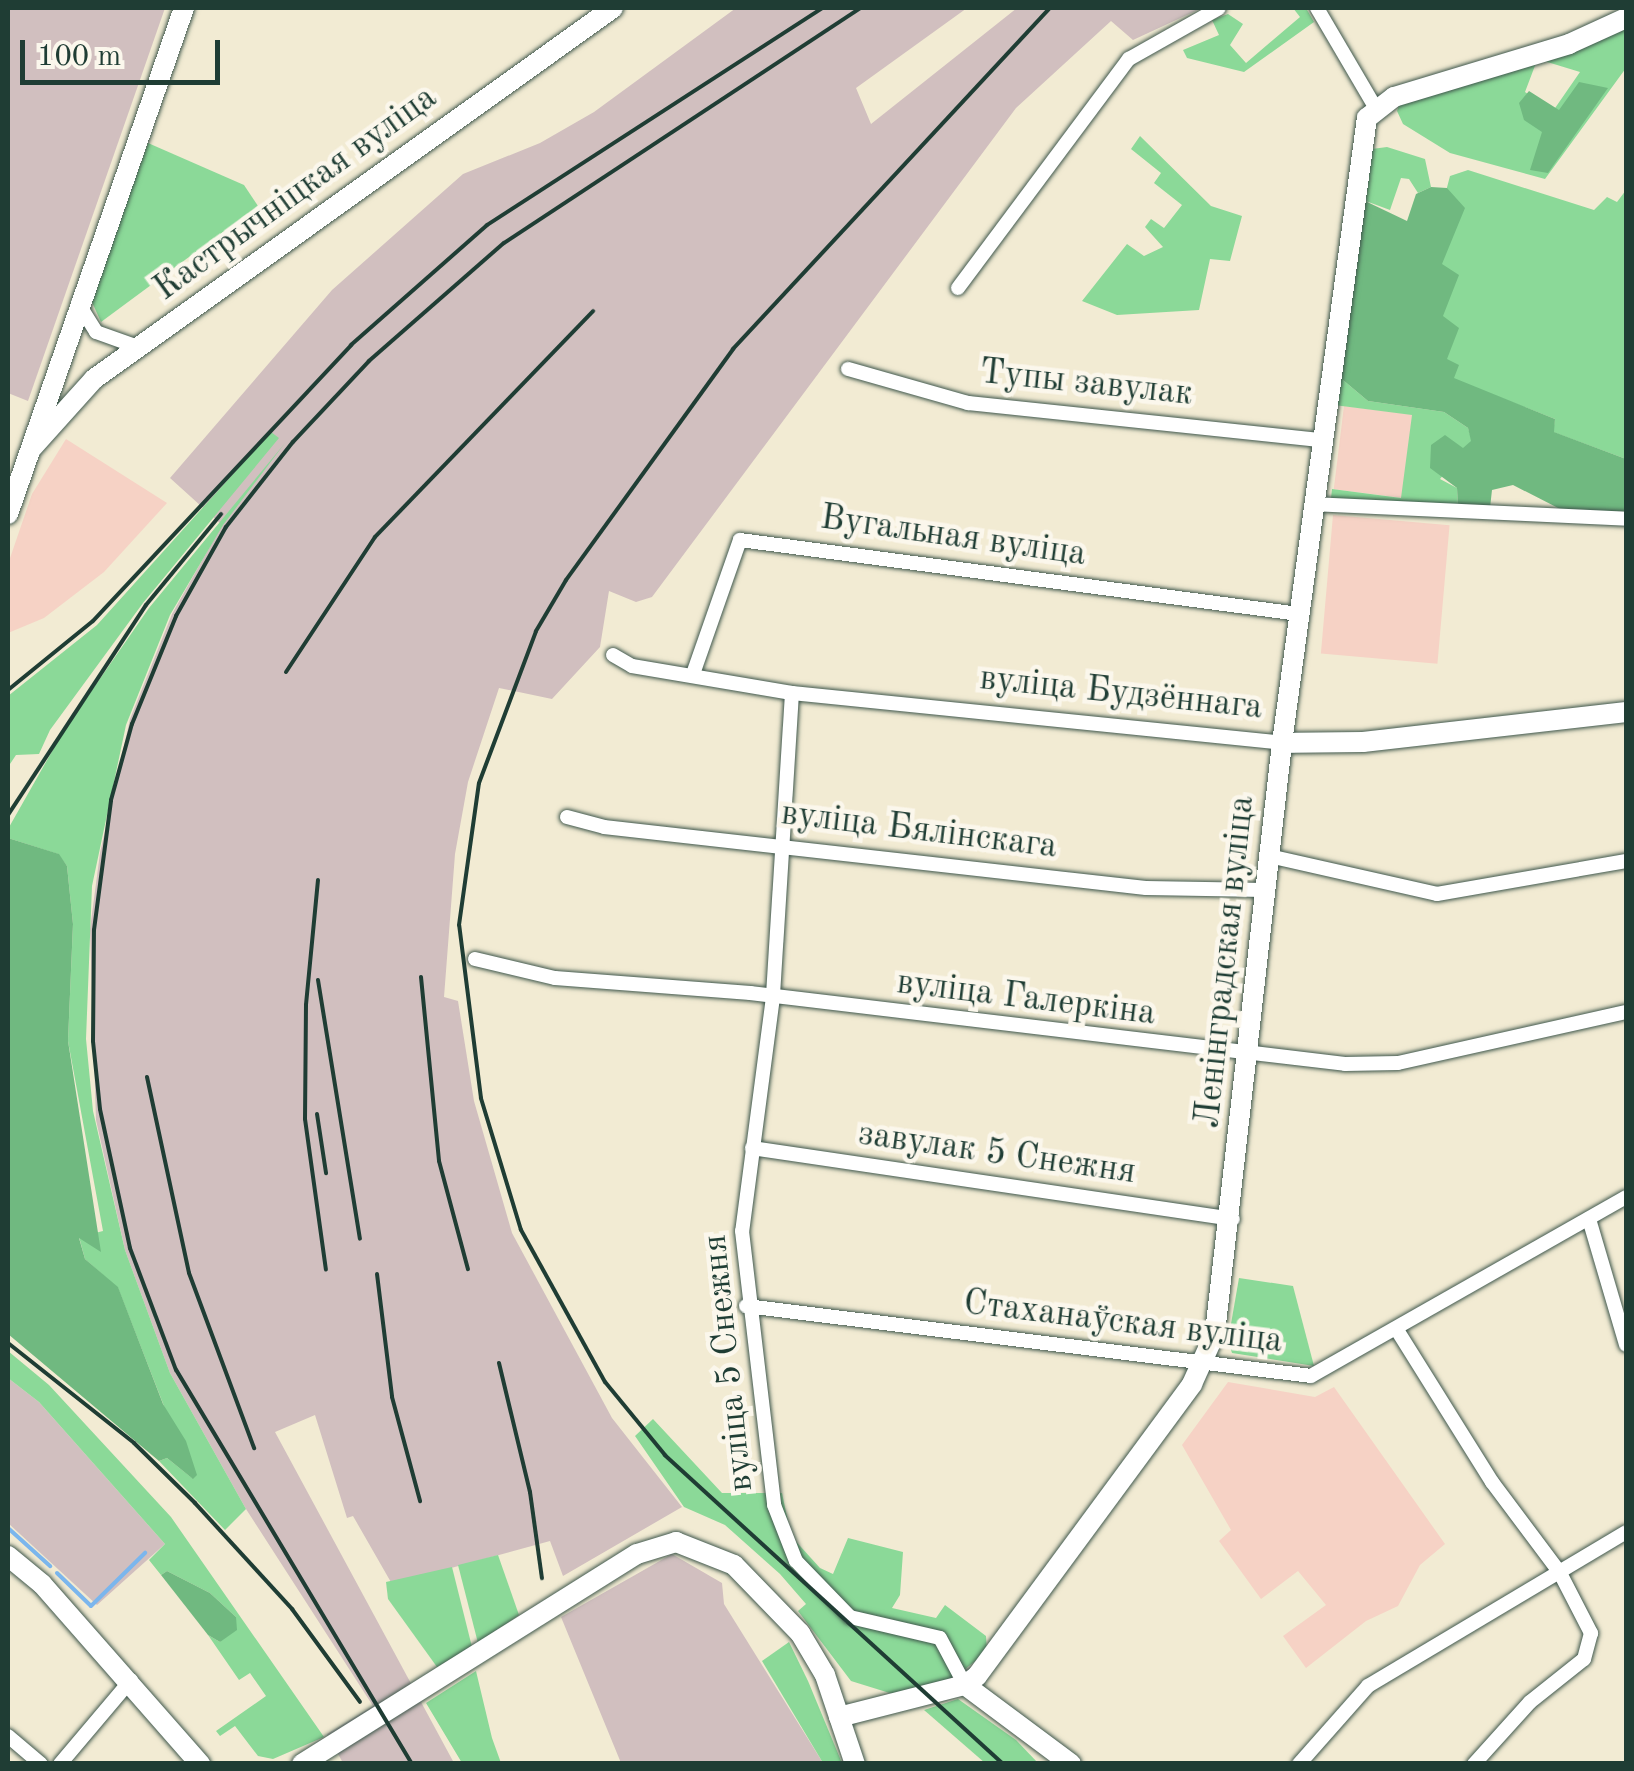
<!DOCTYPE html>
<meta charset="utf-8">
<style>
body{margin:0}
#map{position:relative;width:1634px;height:1771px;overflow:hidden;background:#f2ebd3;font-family:"Old Standard TT",serif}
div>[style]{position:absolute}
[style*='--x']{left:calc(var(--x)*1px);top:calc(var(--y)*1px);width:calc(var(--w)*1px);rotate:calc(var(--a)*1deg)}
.built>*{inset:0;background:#f6d2c5;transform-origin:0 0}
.industrial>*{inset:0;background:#d1bfbf}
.green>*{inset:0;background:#8bd998}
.forest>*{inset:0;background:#70b980}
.stream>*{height:4px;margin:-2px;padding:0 2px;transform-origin:2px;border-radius:2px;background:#7bb6ed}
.roads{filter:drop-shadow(0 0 2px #3f574c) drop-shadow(0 0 2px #3f574c)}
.street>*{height:14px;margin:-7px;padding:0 7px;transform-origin:7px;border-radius:7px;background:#fff}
.secondary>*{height:20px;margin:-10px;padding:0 10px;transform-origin:10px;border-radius:10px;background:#fff}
.rail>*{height:4px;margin:-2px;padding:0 2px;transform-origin:2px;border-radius:2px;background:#1f3d34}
span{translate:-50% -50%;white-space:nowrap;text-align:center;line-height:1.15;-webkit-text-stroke:9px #fbf7ec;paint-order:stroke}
.street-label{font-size:35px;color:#1f3d34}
.frame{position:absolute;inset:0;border:10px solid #1f3d34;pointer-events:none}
.scale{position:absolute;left:20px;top:40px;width:200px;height:45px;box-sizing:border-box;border:5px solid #1f3d34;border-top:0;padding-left:12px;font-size:30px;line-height:35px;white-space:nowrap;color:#1f3d34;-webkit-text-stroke:8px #fbf7ec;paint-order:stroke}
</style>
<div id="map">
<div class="built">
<div style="left:1344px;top:406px;width:69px;height:84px;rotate:7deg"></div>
<div style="clip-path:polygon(66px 439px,167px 503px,104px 572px,44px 618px,8px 633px,8px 564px,32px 494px)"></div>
<div style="left:1333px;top:515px;width:117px;height:139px;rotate:5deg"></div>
<div style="clip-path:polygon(1228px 1382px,1315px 1397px,1334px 1387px,1445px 1544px,1420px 1565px,1398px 1606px,1366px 1621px,1306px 1668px,1283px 1636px,1326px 1605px,1298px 1571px,1261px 1599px,1219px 1541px,1231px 1530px,1182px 1445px)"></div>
</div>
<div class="industrial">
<div style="clip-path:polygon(8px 8px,165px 8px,28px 401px,8px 393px)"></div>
<div style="clip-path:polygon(736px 8px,967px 8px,856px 88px,871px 124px,1017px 8px,1202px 8px,1133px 40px,1111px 21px,1016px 108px,652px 597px,636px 602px,609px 591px,600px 647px,552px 699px,499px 688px,468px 782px,455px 854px,444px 997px,458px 1001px,474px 1101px,512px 1233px,612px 1418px,682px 1507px,563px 1576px,550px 1541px,392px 1584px,353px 1516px,347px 1518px,315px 1415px,275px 1432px,454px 1763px,343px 1763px,327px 1734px,373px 1706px,246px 1509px,170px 1373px,125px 1250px,96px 1120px,90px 929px,100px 853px,130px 719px,172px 614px,222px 525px,170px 478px,332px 290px,463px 174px,540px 143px,594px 112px)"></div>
<div style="clip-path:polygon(8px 1378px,39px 1402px,165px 1544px,97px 1605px,8px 1523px)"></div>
<div style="clip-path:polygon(672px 1554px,722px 1583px,724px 1604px,823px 1763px,621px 1763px,561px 1617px)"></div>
</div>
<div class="green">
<div style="clip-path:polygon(1293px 8px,1306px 8px,1314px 22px,1244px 72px,1187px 58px,1183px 50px,1219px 35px,1212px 20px,1228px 14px,1243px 24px,1230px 45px,1246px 63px,1300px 17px)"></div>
<div style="clip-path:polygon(1626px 28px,1626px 68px,1545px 179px,1450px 153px,1403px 124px,1397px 111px,1400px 103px,1536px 63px,1525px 92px,1553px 111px,1580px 72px,1544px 61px)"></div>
<div style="clip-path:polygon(1140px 136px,1211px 206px,1242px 216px,1230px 261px,1210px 259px,1199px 310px,1117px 315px,1082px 301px,1127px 244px,1144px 256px,1163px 247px,1145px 227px,1151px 219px,1164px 228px,1182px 205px,1154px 183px,1161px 173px,1131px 149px)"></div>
<div style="clip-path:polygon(148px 143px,244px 185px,258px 206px,101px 322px,91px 300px)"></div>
<div style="clip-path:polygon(1387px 147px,1425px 159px,1431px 187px,1418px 193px,1409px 179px,1401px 178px,1390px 210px,1363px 200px,1372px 149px)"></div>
<div style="clip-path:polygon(1468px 170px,1594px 210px,1607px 197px,1617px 202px,1626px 190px,1626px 459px,1553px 432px,1555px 419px,1402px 359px,1450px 176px)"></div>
<div style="clip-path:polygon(1337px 375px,1368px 401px,1444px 412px,1468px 428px,1472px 441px,1440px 479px,1457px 488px,1458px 507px,1331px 498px,1332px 489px,1401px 498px,1412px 415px,1334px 405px)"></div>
<div style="clip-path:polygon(271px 432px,279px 438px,143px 603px,50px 730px,39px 754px,16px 755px,8px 767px,8px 696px,97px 625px)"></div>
<div style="clip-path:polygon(285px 443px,223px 525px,170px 615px,126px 725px,92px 886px,86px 1039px,93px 1111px,125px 1250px,170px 1373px,246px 1509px,225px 1530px,159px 1461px,167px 1458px,192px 1478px,118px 1288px,85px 1259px,79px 1237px,103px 1231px,68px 1041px,73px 924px,67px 866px,58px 854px,8px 838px,8px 829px,63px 732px,149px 608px)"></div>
<div style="clip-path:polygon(1239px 1278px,1293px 1286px,1314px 1366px,1232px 1353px,1228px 1341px)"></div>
<div style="clip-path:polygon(8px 1351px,49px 1385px,171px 1517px,324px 1737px,273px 1759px,258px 1756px,235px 1726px,220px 1736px,216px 1731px,266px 1696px,250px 1673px,239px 1680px,208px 1635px,220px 1642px,236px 1617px,210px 1593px,167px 1571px,161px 1575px,149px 1560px,165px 1544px,39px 1402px,8px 1378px)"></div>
<div style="clip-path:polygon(653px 1419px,722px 1493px,782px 1493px,791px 1536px,820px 1568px,833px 1574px,848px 1538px,903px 1552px,900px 1595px,892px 1608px,936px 1618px,945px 1605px,986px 1636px,987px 1652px,951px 1680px,896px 1695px,851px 1681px,798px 1611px,806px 1604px,780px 1574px,725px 1525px,684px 1507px,635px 1436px)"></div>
<div style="clip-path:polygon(498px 1555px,519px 1615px,478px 1643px,458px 1565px)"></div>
<div style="clip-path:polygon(452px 1567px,472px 1647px,437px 1667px,388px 1599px,386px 1582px)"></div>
<div style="clip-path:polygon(789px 1642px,808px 1681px,842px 1763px,823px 1763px,762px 1661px)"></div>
<div style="clip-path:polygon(476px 1671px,492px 1738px,501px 1763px,462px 1763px,426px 1703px)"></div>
<div style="clip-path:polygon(958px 1699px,1016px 1740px,1038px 1763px,985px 1763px,924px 1710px)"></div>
</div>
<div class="forest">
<div style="clip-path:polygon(1579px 82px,1608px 88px,1548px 173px,1530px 170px,1542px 132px,1524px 120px,1519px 103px,1529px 91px,1559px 110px)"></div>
<div style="clip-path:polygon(1431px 187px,1447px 188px,1465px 208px,1442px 264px,1459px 275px,1443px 316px,1459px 328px,1447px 359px,1459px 365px,1454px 378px,1555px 419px,1554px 432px,1626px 459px,1626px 512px,1564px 511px,1513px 485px,1492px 490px,1490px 508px,1458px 507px,1457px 488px,1430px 468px,1431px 445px,1445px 435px,1463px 448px,1471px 441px,1468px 428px,1444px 412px,1368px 401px,1337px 375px,1363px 200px,1407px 221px,1416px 194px)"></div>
<div style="clip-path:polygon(8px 838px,59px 854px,67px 866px,73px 924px,68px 1041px,101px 1252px,79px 1238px,85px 1259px,118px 1287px,163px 1404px,186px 1441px,197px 1475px,193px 1479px,167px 1458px,159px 1461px,8px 1334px)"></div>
<div style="clip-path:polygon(167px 1571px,210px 1593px,236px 1617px,237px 1630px,220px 1642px,208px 1635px,161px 1575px)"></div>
</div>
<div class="stream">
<div style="--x:8;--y:1528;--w:57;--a:42.1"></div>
<div style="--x:57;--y:1573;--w:47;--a:44.1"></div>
<div style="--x:91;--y:1606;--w:76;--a:-44.5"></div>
</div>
<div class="roads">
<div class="street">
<div style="--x:1317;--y:8;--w:115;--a:59.6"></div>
<div style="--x:958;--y:288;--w:286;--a:-53.3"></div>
<div style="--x:1129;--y:59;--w:103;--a:-29.5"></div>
<div style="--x:78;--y:303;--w:34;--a:58"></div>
<div style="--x:96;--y:332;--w:45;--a:19.7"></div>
<div style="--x:848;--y:369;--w:125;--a:15.8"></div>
<div style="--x:968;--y:403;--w:356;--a:6"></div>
<div style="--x:1313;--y:504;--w:313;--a:2.7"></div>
<div style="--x:613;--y:655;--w:22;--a:30"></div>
<div style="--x:632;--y:666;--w:162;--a:9.6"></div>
<div style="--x:792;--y:693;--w:493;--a:5.8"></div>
<div style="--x:693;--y:674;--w:142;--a:-70.7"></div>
<div style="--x:740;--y:540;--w:564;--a:7.54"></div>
<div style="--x:792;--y:693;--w:305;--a:93.6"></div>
<div style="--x:773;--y:997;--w:236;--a:97.5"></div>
<div style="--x:742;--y:1231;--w:276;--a:83.3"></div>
<div style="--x:774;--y:1505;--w:60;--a:68.6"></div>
<div style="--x:796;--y:1561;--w:78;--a:46"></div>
<div style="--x:850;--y:1617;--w:92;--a:13.1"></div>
<div style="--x:940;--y:1638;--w:53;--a:62"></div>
<div style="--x:567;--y:817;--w:38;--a:15"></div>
<div style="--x:604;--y:827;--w:545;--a:6.42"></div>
<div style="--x:1146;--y:888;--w:119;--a:1"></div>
<div style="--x:1269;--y:856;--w:172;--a:12.7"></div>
<div style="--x:1437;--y:894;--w:192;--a:-9.9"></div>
<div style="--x:475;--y:959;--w:82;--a:13.4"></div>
<div style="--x:555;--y:978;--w:196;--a:4.4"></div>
<div style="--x:750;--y:993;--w:599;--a:6.8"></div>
<div style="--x:1345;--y:1064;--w:53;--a:-1.1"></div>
<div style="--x:1398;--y:1063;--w:234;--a:-12.6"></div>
<div style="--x:752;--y:1148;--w:486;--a:8.4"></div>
<div style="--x:1589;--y:1219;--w:131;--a:73.6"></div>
<div style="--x:746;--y:1306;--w:569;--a:7.06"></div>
<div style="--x:1311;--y:1376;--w:362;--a:-29.6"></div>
<div style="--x:1397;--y:1330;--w:179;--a:58"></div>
<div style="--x:1492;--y:1482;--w:114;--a:53.2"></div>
<div style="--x:1560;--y:1573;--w:68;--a:62.7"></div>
<div style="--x:1591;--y:1633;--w:27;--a:105"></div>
<div style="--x:1584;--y:1659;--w:69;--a:141.5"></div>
<div style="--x:1530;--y:1702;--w:84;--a:132.1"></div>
<div style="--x:8;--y:1736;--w:43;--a:40.3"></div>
<div style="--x:60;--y:1764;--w:110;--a:-49.8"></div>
<div style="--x:1299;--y:1764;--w:104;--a:-48.5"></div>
<div style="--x:1368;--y:1686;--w:300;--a:-30.8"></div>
</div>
<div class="secondary">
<div style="--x:31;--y:449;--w:94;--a:-48"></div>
<div style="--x:94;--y:379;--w:638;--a:-35.56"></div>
<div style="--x:8;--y:514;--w:536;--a:-70.82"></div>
<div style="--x:1282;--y:743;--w:81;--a:-0.7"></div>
<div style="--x:1363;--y:742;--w:265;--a:-6.5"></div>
<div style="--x:8;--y:1556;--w:44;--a:39.5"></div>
<div style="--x:42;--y:1584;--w:240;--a:48.7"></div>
<div style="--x:965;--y:1685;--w:132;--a:36.7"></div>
<div style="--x:839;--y:1717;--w:130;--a:-14.3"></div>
<div style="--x:965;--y:1685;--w:15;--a:-37"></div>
<div style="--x:977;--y:1676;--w:363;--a:-53.6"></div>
<div style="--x:1192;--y:1384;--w:56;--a:-65.7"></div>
<div style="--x:1215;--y:1333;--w:594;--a:-83.52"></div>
<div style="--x:1282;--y:743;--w:631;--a:-82.26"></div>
<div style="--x:1367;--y:118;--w:34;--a:-38"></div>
<div style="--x:1394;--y:97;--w:183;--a:-16.8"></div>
<div style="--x:1569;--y:44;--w:63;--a:-24.5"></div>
<div style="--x:302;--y:1764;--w:395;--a:-32.1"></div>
<div style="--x:637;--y:1554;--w:41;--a:-17.1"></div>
<div style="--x:676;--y:1542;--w:62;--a:21.6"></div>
<div style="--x:734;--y:1565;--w:95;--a:45.9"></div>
<div style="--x:800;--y:1633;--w:49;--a:59.2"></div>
<div style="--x:825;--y:1675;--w:94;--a:71.4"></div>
</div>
</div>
<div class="rail">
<div style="--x:286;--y:672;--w:162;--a:-56.6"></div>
<div style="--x:375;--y:537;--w:314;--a:-46"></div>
<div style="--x:8;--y:690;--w:109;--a:-39.1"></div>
<div style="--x:93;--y:621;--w:378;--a:-46.9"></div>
<div style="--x:351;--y:345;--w:181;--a:-41.4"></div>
<div style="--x:487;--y:225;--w:400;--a:-32.9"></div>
<div style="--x:8;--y:815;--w:251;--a:-56.7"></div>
<div style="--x:146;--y:605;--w:118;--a:-50.5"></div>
<div style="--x:318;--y:880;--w:126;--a:95.5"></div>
<div style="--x:306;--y:1005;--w:114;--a:90.5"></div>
<div style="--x:305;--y:1119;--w:152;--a:82.1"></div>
<div style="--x:421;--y:977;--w:185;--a:84.4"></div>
<div style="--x:439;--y:1161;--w:112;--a:75"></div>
<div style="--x:318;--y:980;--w:262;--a:80.8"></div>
<div style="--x:147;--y:1077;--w:200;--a:77.9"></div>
<div style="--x:189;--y:1273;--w:187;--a:69.6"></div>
<div style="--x:317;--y:1114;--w:60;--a:81.3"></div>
<div style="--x:377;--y:1274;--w:124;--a:83"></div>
<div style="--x:392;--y:1397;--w:108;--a:74.9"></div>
<div style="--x:8;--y:1343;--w:161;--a:38.4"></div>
<div style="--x:134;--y:1443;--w:86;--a:44.5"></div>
<div style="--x:195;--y:1503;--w:144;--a:47.5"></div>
<div style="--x:292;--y:1609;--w:115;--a:53.8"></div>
<div style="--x:499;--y:1363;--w:133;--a:76.5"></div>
<div style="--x:530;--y:1492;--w:87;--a:82.1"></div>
<div style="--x:412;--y:1764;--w:459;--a:-120.9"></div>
<div style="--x:176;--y:1370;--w:130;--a:-110.7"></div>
<div style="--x:130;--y:1248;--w:142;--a:-102.2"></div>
<div style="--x:100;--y:1109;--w:68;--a:-95.9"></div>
<div style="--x:93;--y:1041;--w:111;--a:-89.5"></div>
<div style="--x:94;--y:930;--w:131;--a:-82.5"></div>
<div style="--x:111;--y:800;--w:79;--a:-74.6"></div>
<div style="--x:132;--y:724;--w:117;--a:-67.8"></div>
<div style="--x:176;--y:616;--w:102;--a:-60.7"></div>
<div style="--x:226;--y:527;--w:108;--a:-51.8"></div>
<div style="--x:293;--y:442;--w:111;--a:-46.8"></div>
<div style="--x:369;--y:361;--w:179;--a:-41.2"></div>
<div style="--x:504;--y:243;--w:427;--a:-33.4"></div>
<div style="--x:1003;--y:1764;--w:458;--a:-137.6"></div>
<div style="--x:665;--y:1455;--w:94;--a:-129.4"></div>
<div style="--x:605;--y:1382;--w:174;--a:-118.9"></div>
<div style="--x:521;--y:1230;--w:138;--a:-106.9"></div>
<div style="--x:481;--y:1098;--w:174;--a:-97.2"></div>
<div style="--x:459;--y:925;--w:143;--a:-82"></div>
<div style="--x:479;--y:783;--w:162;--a:-69.4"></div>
<div style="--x:536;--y:631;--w:59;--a:-59.5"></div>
<div style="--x:566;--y:580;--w:285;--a:-54.1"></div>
<div style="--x:733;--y:349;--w:466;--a:-47.1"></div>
</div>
<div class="street-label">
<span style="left:296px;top:194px;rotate:-36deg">Кастрычніцкая вуліца</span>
<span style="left:1086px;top:384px;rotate:6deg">Тупы завулак</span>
<span style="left:953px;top:537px;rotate:8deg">Вугальная вуліца</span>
<span style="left:1121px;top:694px;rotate:6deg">вуліца Будзённага</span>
<span style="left:919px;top:831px;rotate:7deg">вуліца Бялінскага</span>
<span style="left:1226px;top:962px;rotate:-84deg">Ленінградская вуліца</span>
<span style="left:1026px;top:999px;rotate:7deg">вуліца Галеркіна</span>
<span style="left:997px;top:1154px;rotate:8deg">завулак 5 Снежня</span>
<span style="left:1123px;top:1323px;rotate:7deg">Стаханаўская вуліца</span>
<span style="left:729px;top:1363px;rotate:-96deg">вуліца 5 Снежня</span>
</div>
<div class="frame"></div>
<div class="scale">100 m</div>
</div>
